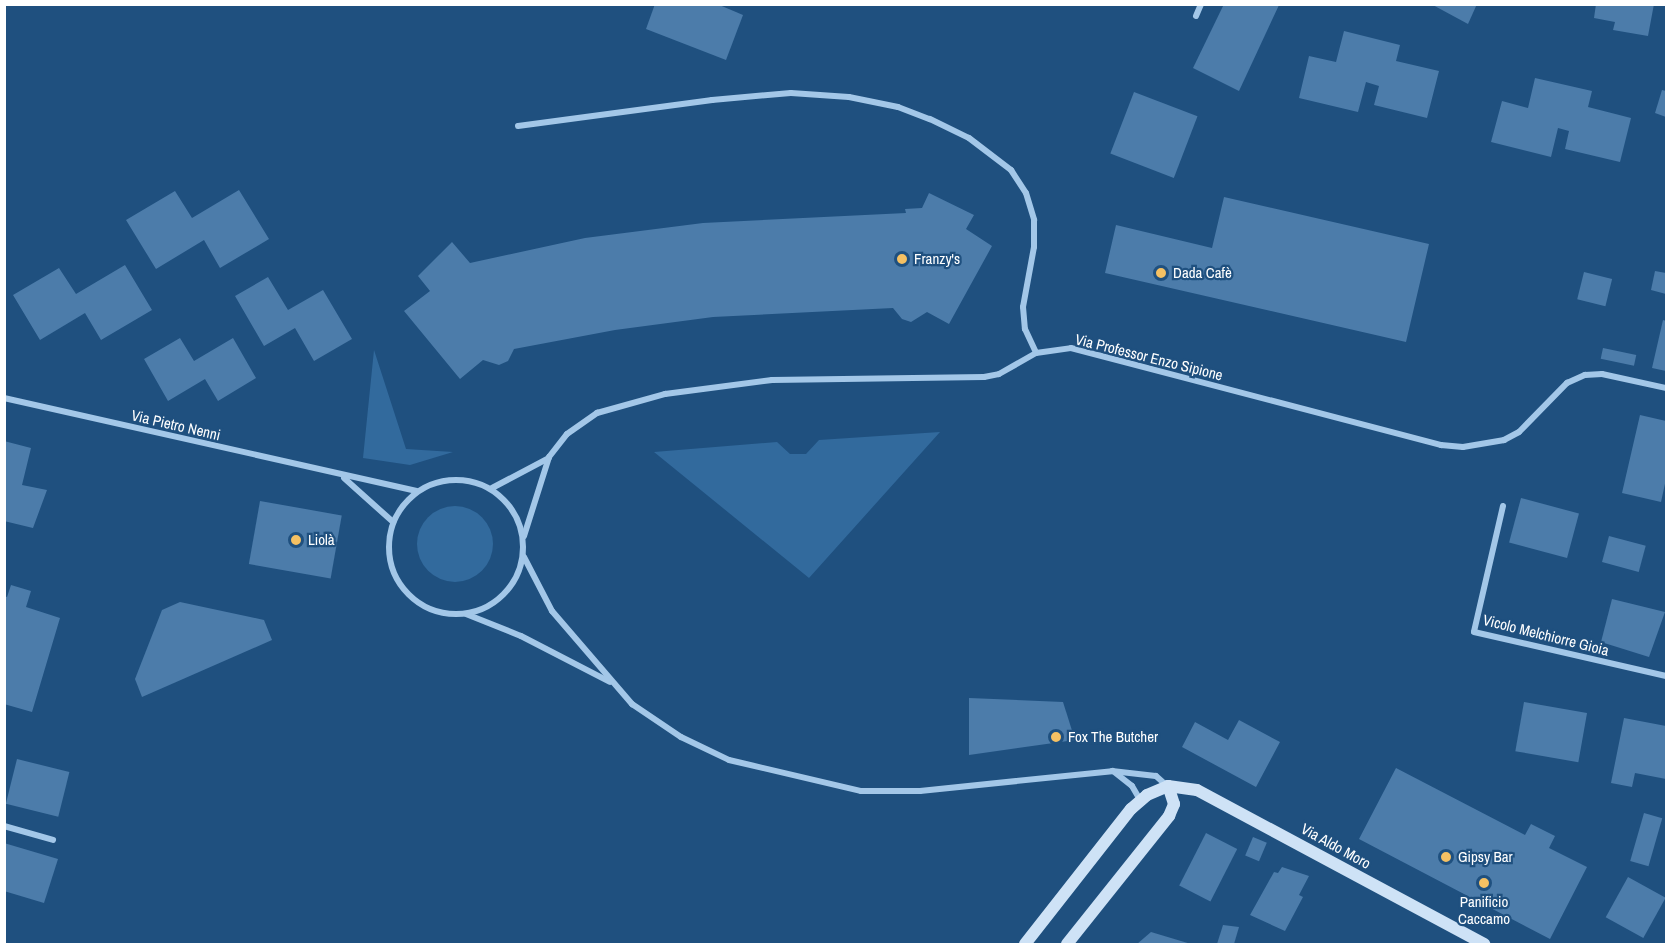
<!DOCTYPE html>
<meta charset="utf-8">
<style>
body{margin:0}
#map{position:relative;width:1671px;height:949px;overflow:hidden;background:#1f507f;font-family:"Archivo Narrow",sans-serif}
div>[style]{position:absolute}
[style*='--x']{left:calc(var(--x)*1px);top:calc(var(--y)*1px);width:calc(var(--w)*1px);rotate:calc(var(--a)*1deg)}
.green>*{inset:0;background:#326a9d}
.round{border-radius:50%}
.building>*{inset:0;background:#4c7caa;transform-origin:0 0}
.street>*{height:6px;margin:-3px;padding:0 3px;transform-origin:3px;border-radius:3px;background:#a3c7e8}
.street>.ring{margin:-3px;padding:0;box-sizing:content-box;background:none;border:6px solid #a3c7e8;border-radius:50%}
.secondary>*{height:12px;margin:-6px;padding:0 6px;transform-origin:6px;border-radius:6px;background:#cee2f6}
.dots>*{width:16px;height:16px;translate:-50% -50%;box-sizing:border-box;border:3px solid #1f507f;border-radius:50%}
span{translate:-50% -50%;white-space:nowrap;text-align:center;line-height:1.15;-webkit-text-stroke:4.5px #1f507f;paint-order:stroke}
.poi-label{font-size:15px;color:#fff}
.left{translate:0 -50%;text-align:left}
.street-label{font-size:15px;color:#fff}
.frame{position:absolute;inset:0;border:6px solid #fff;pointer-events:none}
</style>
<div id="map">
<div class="green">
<div style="clip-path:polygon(374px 350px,406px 449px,453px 452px,410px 465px,363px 458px)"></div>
<div style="clip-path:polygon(940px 432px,809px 578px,654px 452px,777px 442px,790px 454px,806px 454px,819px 440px)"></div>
<div class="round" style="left:417px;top:506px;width:76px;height:76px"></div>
</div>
<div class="building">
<div style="clip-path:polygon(655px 4px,717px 4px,743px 15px,726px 60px,646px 29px)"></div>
<div style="clip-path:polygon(1224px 4px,1279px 5px,1239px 91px,1193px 68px)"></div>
<div style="clip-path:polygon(1431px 4px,1477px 4px,1468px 24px)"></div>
<div style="clip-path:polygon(1596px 4px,1654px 4px,1648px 36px,1613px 30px,1615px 22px,1594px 18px)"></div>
<div style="clip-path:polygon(1344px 31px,1400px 45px,1396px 61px,1439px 71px,1427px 118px,1374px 105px,1379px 86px,1366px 82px,1358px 112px,1299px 98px,1309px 56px,1336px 62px)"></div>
<div style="clip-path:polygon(1535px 78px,1592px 91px,1588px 107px,1631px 118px,1620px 162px,1565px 149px,1569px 131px,1558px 128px,1551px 157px,1491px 142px,1502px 101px,1528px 108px)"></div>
<div style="clip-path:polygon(1662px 90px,1666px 91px,1666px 117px,1655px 113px)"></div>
<div style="left:1134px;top:92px;width:68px;height:66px;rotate:21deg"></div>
<div style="clip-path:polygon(239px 190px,269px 239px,220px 268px,204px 240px,156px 269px,126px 220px,175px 191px,192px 218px)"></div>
<div style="clip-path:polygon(929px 193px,974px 215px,966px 229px,992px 246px,949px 324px,927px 312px,911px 322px,902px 319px,893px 308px,713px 317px,615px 330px,514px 349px,508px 361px,499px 365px,483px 360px,460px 379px,404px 311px,430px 291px,418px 276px,452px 242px,470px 263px,585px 238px,703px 223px,906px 213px,905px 209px,922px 208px)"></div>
<div style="clip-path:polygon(1224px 197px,1429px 244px,1406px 342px,1105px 273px,1116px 225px,1212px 248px)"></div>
<div style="clip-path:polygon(125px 265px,152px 310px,101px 340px,85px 313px,40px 340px,13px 295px,59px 268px,76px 294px)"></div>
<div style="clip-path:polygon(1655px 271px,1666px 273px,1666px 294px,1651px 290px)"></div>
<div style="left:1584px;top:272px;width:29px;height:28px;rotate:14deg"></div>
<div style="clip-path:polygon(268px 277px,288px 310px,323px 290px,352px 339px,314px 361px,295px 328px,264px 346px,235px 296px)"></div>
<div style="clip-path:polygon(1663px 320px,1666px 321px,1666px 371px,1652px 368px)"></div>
<div style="clip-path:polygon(180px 338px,194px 361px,233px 338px,256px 378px,218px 401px,205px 379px,168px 401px,144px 359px)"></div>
<div style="left:1603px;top:348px;width:34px;height:11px;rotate:12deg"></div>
<div style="clip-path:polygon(1640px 415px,1666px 421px,1666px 479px,1661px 502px,1622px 493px)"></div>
<div style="clip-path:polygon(4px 441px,31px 448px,22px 485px,47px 490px,33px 528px,4px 521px)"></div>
<div style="left:1521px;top:498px;width:60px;height:46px;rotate:15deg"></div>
<div style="left:260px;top:501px;width:83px;height:64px;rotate:10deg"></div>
<div style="left:1609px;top:536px;width:38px;height:27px;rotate:15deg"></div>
<div style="clip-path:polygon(11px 585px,31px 591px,26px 607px,60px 618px,32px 712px,4px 704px,4px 596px,7px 597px)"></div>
<div style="clip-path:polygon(1612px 599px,1665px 612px,1649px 657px,1601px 642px)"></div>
<div style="clip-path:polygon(180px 602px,264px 620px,272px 640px,142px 697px,135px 679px,162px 610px)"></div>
<div style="clip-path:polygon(969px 698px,1063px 702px,1075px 740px,969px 755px)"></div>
<div style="left:1524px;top:702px;width:64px;height:50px;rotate:10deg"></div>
<div style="clip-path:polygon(1624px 718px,1666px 726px,1666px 779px,1635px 773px,1632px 787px,1611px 783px)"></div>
<div style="clip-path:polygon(1239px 720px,1280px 742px,1256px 787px,1182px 747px,1195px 722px,1228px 740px)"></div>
<div style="left:17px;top:759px;width:54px;height:46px;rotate:14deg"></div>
<div style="clip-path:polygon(1396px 768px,1525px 835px,1531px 824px,1555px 836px,1549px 848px,1587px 867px,1550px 939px,1359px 839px)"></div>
<div style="left:1644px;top:813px;width:19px;height:50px;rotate:16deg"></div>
<div style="left:1206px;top:833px;width:35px;height:59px;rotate:27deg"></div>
<div style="left:1253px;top:837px;width:15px;height:20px;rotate:23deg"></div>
<div style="clip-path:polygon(4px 843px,58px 859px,44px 903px,4px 891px)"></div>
<div style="clip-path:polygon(1282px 867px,1309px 876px,1299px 895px,1303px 897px,1285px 931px,1250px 915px,1274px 872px,1278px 873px)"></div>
<div style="left:1628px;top:877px;width:43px;height:46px;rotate:29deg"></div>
<div style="clip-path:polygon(1223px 925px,1239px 927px,1234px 944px,1217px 944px)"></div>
<div style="clip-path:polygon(1151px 932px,1191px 944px,1137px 944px)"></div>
</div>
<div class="street">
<div style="--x:1196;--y:16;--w:13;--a:-67"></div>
<div style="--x:518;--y:126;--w:196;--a:-7.6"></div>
<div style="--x:712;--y:100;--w:79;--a:-5.1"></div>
<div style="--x:791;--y:93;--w:58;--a:3.9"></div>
<div style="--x:849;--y:97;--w:50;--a:11.5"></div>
<div style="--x:898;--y:107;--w:34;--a:21"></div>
<div style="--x:930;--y:119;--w:43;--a:26"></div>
<div style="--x:969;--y:138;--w:53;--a:37.3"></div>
<div style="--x:1011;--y:170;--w:27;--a:57"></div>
<div style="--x:1026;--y:193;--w:28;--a:73"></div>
<div style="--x:1034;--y:220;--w:27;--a:90"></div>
<div style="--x:1034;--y:247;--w:61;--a:100.4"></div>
<div style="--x:1023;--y:307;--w:22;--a:85"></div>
<div style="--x:1025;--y:329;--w:26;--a:65"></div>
<div style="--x:4;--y:398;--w:423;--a:12.7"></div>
<div style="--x:344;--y:478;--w:66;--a:41.9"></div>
<div class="ring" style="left:389px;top:480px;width:128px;height:128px"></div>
<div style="--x:492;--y:488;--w:64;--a:-27.8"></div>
<div style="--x:1503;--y:506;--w:129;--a:103"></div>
<div style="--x:1474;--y:632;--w:197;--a:12.9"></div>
<div style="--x:524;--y:536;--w:83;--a:-72.4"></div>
<div style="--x:549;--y:457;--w:29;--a:-52"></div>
<div style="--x:567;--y:434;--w:37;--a:-35"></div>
<div style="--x:597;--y:413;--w:71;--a:-15.6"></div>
<div style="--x:665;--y:394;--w:108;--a:-7.5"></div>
<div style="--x:772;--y:380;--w:212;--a:-0.8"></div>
<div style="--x:984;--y:377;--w:15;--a:-11"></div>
<div style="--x:999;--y:374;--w:43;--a:-29.6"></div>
<div style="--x:1036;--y:353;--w:35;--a:-8"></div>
<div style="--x:1071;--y:348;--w:383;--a:14.7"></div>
<div style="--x:1441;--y:445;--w:22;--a:5"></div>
<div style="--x:1463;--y:447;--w:42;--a:-9.7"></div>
<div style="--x:1504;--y:440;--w:17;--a:-28"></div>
<div style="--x:1519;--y:432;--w:69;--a:-45.6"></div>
<div style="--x:1567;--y:383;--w:20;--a:-24"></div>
<div style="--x:1585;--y:375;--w:17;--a:-3"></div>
<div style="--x:1602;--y:374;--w:66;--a:12.3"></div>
<div style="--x:524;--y:557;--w:61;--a:62.6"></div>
<div style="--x:552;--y:611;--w:123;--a:49.3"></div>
<div style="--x:632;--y:704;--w:59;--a:34"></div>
<div style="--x:681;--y:737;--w:53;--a:25.6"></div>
<div style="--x:729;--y:760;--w:136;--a:13.2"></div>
<div style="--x:861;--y:791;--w:59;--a:0"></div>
<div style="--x:920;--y:791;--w:193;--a:-5.9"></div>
<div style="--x:1112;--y:771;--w:44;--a:6.5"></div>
<div style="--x:1156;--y:776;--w:15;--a:42"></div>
<div style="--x:466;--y:614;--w:59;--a:21.8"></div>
<div style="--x:521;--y:636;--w:100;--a:27.3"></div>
<div style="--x:1113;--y:771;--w:24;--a:38"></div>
<div style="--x:1132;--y:786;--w:16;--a:60"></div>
<div style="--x:4;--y:826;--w:51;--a:15.9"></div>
</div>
<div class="secondary">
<div style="--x:1025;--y:944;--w:172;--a:-51.9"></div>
<div style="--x:1131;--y:809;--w:21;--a:-41"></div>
<div style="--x:1147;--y:795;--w:23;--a:-23"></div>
<div style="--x:1168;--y:786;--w:29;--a:8"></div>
<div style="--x:1197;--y:790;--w:326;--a:28.2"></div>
<div style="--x:1067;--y:944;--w:164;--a:-51.4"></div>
<div style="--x:1169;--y:816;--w:13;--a:-67"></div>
<div style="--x:1174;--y:804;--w:19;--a:-108"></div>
</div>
<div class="dots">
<div style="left:902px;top:259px;background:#f5c163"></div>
<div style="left:1161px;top:273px;background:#f5c163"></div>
<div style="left:296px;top:540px;background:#f5c163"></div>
<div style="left:1056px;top:737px;background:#f5c163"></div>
<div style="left:1446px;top:857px;background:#f5c163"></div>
<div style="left:1484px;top:883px;background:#f5c163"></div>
</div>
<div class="poi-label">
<span class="left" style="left:914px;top:259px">Franzy's</span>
<span class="left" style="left:1173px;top:273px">Dada Cafè</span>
<span class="left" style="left:308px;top:540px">Liolà</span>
<span class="left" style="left:1068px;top:737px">Fox The Butcher</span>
<span class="left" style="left:1458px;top:857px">Gipsy Bar</span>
<span style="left:1484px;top:910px">Panificio<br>Caccamo</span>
</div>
<div class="street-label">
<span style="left:1149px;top:357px;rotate:14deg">Via Professor Enzo Sipione</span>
<span style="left:176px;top:425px;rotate:13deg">Via Pietro Nenni</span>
<span style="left:1546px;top:635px;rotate:14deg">Vicolo Melchiorre Gioia</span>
<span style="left:1336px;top:846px;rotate:29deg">Via Aldo Moro</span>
</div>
<div class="frame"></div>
</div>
